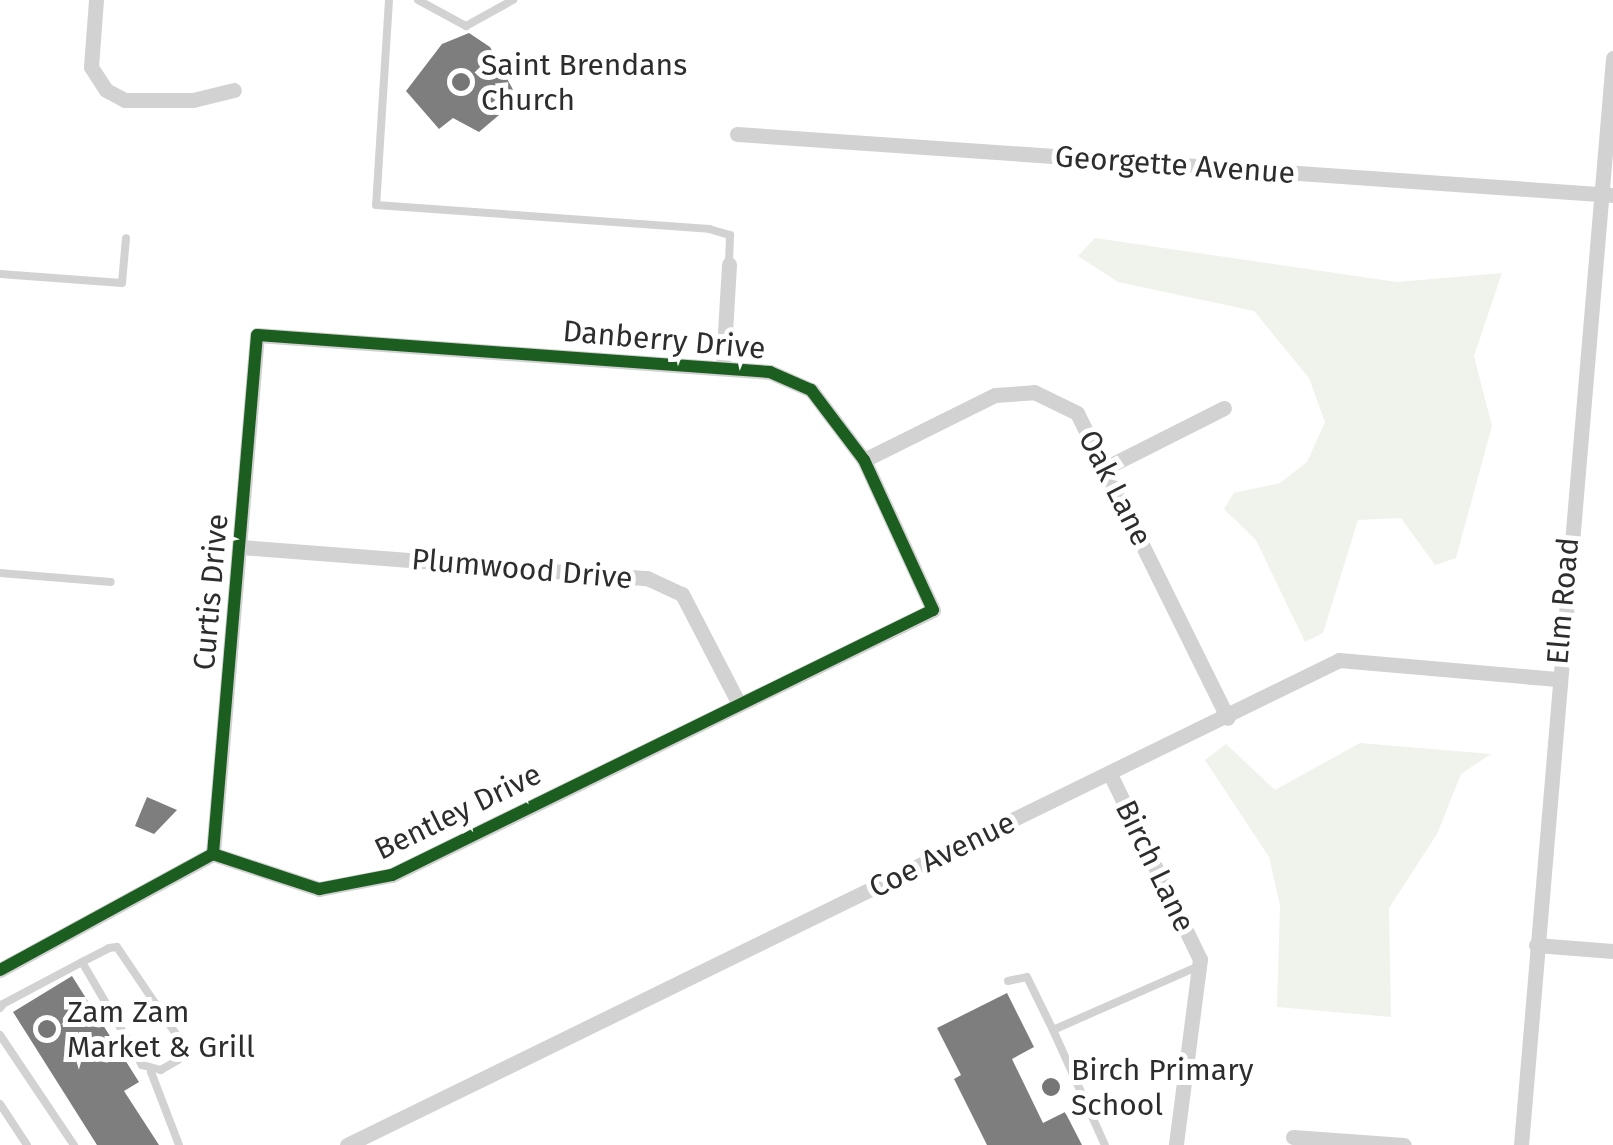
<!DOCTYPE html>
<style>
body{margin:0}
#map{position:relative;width:1613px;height:1145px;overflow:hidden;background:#fff;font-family:"Fira Sans",sans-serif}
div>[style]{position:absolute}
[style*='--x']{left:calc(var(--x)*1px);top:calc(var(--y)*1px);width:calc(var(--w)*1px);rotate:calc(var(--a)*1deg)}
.green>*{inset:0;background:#f0f3eb}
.building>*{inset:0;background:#7e7e7e}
.service>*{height:8px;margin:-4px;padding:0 4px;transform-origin:4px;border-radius:4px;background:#d2d2d2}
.minor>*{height:15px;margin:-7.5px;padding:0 7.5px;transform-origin:7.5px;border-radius:7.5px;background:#d2d2d2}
.cycleway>*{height:12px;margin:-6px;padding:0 6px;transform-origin:6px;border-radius:6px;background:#1b5e20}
.dots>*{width:28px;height:28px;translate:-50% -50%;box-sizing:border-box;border:5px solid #fff;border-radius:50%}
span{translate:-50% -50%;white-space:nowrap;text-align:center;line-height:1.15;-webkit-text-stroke:10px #fff;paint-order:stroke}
.poi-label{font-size:30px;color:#2d2d2d}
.left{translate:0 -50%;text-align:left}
.street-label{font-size:30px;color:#2d2d2d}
</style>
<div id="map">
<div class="green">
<div style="clip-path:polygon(1095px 238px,1397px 282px,1502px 273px,1474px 356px,1492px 426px,1456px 558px,1435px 565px,1401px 518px,1358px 520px,1323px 633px,1305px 642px,1256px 540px,1224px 509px,1234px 493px,1280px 483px,1307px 462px,1325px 422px,1309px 378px,1254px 311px,1118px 282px,1078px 256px)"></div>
<div style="clip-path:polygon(1360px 743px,1491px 754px,1461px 774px,1437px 834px,1389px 908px,1391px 1017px,1277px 1007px,1280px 905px,1269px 857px,1205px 760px,1226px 744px,1275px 790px)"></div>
</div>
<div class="building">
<div style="clip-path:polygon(469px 33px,490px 47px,518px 99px,479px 132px,453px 118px,439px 129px,406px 91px,442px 44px)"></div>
<div style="clip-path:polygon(147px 797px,177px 810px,154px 834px,135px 826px)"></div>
<div style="clip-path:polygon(72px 976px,139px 1082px,124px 1091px,159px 1145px,97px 1145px,13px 1012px)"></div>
<div style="clip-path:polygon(1007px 993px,1034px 1047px,1012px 1059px,1043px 1123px,1065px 1112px,1082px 1145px,987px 1145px,954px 1079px,961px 1075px,937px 1028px)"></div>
</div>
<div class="service">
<div style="--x:389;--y:0;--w:205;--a:93.6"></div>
<div style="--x:376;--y:205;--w:334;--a:4.1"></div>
<div style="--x:709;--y:229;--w:22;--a:16"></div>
<div style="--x:730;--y:235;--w:29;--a:92"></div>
<div style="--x:418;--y:0;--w:55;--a:28.4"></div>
<div style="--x:466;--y:26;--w:54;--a:-29"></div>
<div style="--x:0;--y:274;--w:122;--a:4.2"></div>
<div style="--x:122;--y:283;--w:45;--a:-84.9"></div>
<div style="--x:0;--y:573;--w:111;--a:4.6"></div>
<div style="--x:1008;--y:981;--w:19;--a:-12"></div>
<div style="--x:1027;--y:977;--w:59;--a:63.9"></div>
<div style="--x:1053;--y:1030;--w:159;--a:-23.7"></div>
<div style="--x:0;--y:1008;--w:5;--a:-53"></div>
<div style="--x:3;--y:1004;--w:89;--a:-28"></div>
<div style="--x:82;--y:962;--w:30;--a:-27"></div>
<div style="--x:109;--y:948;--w:8;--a:-7"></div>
<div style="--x:117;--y:947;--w:116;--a:55.9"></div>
<div style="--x:182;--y:1043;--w:17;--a:103"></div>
<div style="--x:178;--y:1060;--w:20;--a:150"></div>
<div style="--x:161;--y:1070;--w:20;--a:-165"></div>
<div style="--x:142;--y:1065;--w:119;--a:-120.2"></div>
<div style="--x:1053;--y:1030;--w:126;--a:65.7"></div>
<div style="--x:0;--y:1035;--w:133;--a:56.1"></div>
<div style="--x:151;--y:1072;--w:78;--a:69"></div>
<div style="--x:0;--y:1104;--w:49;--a:56.6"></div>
</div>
<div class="minor">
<div style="--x:96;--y:0;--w:67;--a:94.3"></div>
<div style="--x:91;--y:67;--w:27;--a:57"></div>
<div style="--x:106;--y:90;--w:21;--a:28"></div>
<div style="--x:125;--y:100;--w:68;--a:0"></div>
<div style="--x:193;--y:100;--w:42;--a:-13.7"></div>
<div style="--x:737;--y:134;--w:878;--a:3.98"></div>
<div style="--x:723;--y:366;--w:102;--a:-86.6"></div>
<div style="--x:864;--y:460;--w:146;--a:-26.4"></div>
<div style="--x:995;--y:395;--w:39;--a:-4"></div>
<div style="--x:1034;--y:392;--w:48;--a:26"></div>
<div style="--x:1077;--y:413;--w:340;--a:63.7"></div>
<div style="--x:1107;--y:467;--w:131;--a:-26.8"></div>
<div style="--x:241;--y:547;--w:407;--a:4.4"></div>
<div style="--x:647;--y:578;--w:38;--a:25"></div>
<div style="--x:682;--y:594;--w:119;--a:62.6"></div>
<div style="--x:1110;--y:774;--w:206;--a:64.1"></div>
<div style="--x:1200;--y:959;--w:188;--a:97.4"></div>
<div style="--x:1536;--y:945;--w:77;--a:4.5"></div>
<div style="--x:0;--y:970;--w:243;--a:-28.6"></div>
<div style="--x:213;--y:854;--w:112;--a:18.3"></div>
<div style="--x:319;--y:889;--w:74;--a:-10.9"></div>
<div style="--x:392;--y:875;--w:602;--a:-26.1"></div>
<div style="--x:933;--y:610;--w:165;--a:-114.7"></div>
<div style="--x:864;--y:460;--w:88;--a:-127.1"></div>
<div style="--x:811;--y:390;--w:45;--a:-156.3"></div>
<div style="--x:770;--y:372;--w:514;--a:-175.87"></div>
<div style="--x:257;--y:335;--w:521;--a:94.85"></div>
<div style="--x:1293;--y:1137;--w:111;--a:4.1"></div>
<div style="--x:347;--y:1145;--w:1104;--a:-26.05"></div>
<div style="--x:1339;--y:660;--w:219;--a:5"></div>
<div style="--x:1521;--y:1145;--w:1091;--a:-85.16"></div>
</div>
<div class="cycleway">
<div style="--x:0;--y:970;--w:243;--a:-28.6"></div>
<div style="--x:213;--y:854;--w:112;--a:18.3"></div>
<div style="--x:319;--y:889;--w:74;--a:-10.9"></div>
<div style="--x:392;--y:875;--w:602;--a:-26.1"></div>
<div style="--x:933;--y:610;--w:165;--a:-114.7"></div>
<div style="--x:864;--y:460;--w:88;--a:-127.1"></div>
<div style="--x:811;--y:390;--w:45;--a:-156.3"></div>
<div style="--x:770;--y:372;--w:514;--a:-175.87"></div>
<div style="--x:257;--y:335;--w:521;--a:94.85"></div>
</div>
<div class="dots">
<div style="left:461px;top:82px;background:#767676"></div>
<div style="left:47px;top:1029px;background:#767676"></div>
<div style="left:1051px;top:1087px;background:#767676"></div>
</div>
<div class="poi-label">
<span class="left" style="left:481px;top:82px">Saint Brendans<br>Church</span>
<span class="left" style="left:67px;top:1029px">Zam Zam<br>Market &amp; Grill</span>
<span class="left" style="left:1071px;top:1087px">Birch Primary<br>School</span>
</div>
<div class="street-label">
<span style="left:1175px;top:165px;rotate:4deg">Georgette Avenue</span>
<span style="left:664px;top:340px;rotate:5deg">Danberry Drive</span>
<span style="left:1115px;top:488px;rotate:63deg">Oak Lane</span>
<span style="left:522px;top:569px;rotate:5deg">Plumwood Drive</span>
<span style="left:211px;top:592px;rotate:-85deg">Curtis Drive</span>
<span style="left:1563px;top:601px;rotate:-85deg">Elm Road</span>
<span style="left:458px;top:812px;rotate:-26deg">Bentley Drive</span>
<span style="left:942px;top:855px;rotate:-26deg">Coe Avenue</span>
<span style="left:1155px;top:866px;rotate:64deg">Birch Lane</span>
</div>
</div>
